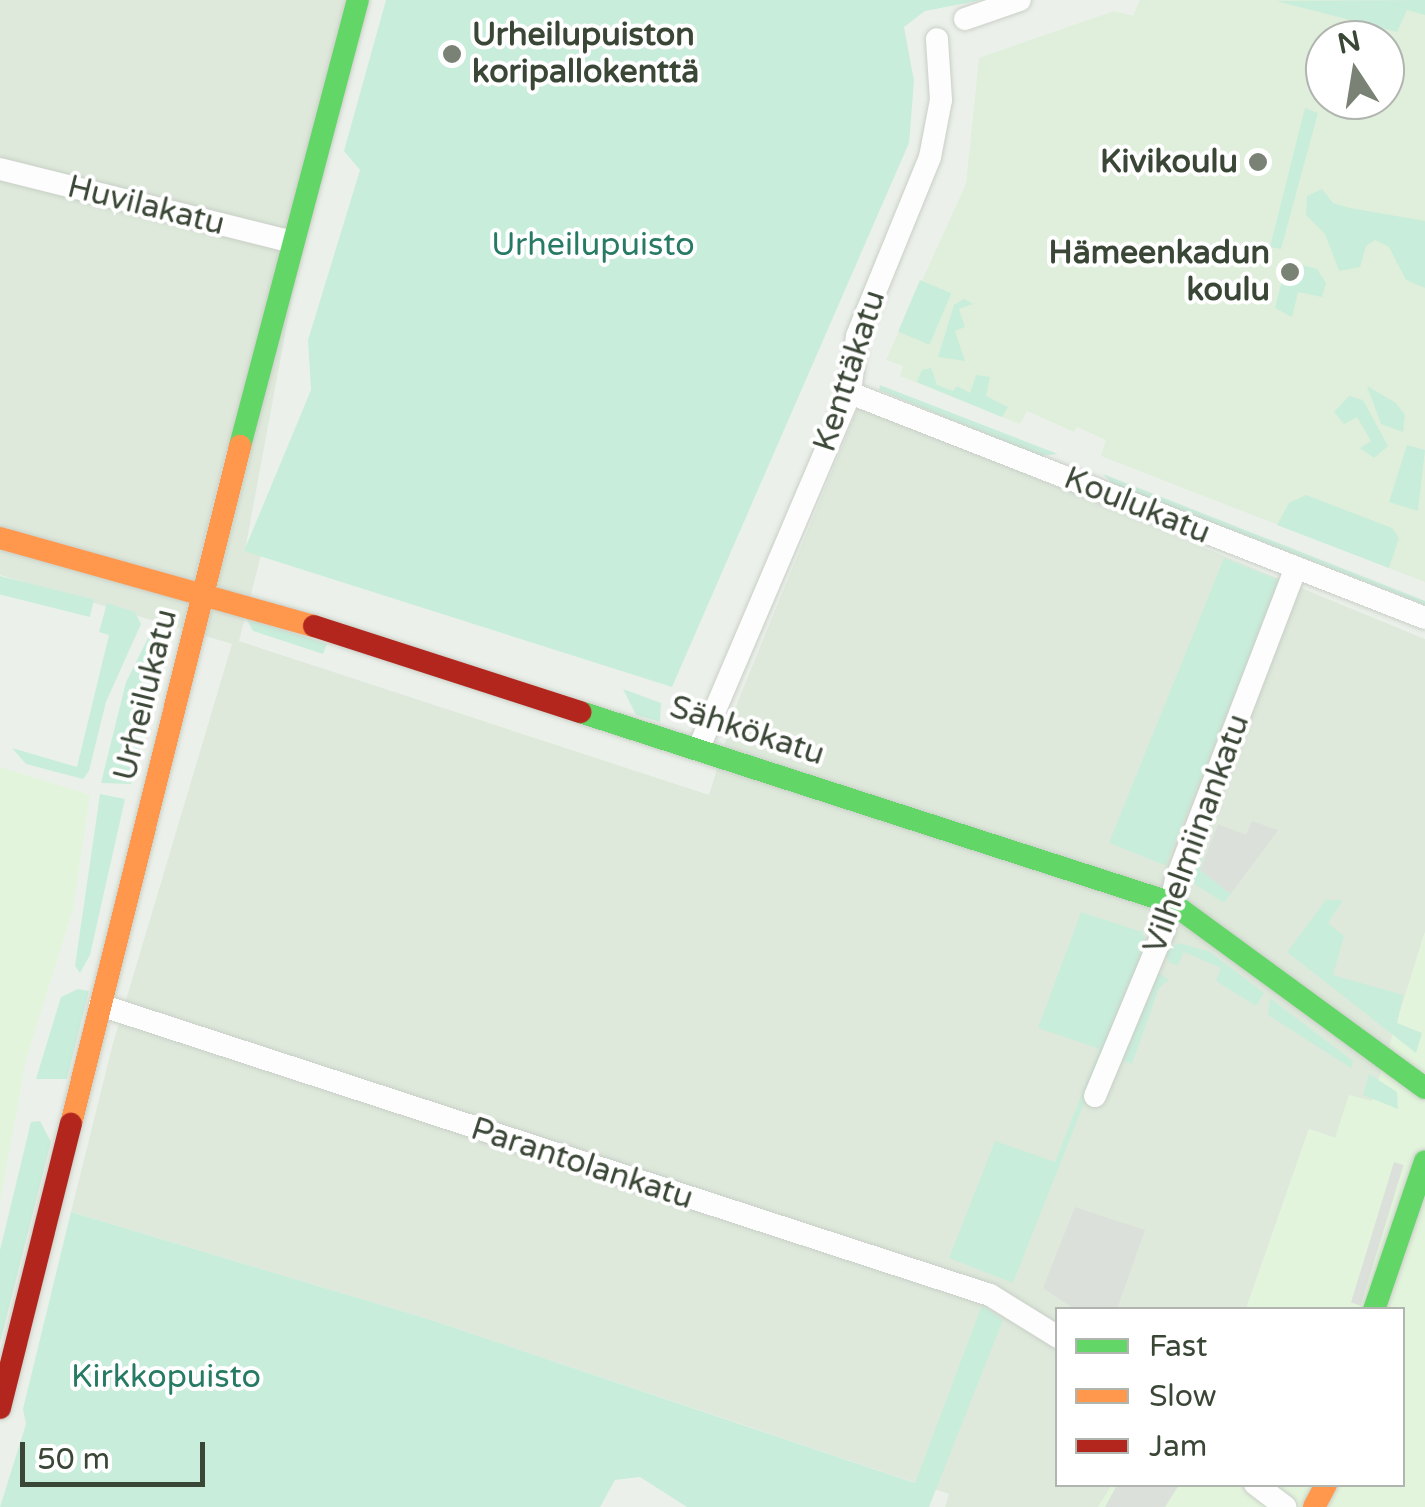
<!DOCTYPE html>
<meta charset="utf-8">
<style>
body{margin:0}
#map{position:relative;width:1425px;height:1507px;overflow:hidden;background:#ebf1ea;font-family:"Varela Round",sans-serif}
div>[style]{position:absolute}
[style*='--x']{left:calc(var(--x)*1px);top:calc(var(--y)*1px);width:calc(var(--w)*1px);rotate:calc(var(--a)*1deg)}
.residential>*{inset:0;background:#dee9db}
.commercial>*{inset:0;background:#e3f4dc}
.education>*{inset:0;background:#dfefdc}
.green>*{inset:0;background:#c9eddb;transform-origin:0 0}
.parking>*{inset:0;background:#dce0da;transform-origin:0 0}
.roads{filter:drop-shadow(0 0 2px #c9cfc7) drop-shadow(0 0 2px #c9cfc7)}
.street>*{height:22px;margin:-11px;padding:0 11px;transform-origin:11px;border-radius:11px;background:#fcfdfc}
.fast>*{height:22px;margin:-11px;padding:0 11px;transform-origin:11px;border-radius:11px;background:#63d668}
.slow>*{height:22px;margin:-11px;padding:0 11px;transform-origin:11px;border-radius:11px;background:#ff974d}
.jam>*{height:22px;margin:-11px;padding:0 11px;transform-origin:11px;border-radius:11px;background:#b3261e}
.dots>*{width:28px;height:28px;translate:-50% -50%;box-sizing:border-box;border:5px solid #fff;border-radius:50%}
span{translate:-50% -50%;white-space:nowrap;text-align:center;line-height:1.15;-webkit-text-stroke:8px #fff;paint-order:stroke}
.poi-label{font-size:32px;color:#3b4736;font-weight:700}
.left{translate:0 -50%;text-align:left}
.right{translate:-100% -50%;text-align:right}
.street-label{font-size:32px;color:#3b4736}
.park-label{font-size:32px;color:#277a63}
.legend{position:absolute;left:1055px;top:1307px;width:350px;height:180px;box-sizing:border-box;background:#fff;border:2px solid #b1b5af;margin:0;padding:12px 18px;list-style:none;font-size:30px;color:#3b4736}
.legend li{display:flex;align-items:center;gap:20px;height:50px}
.legend b{width:50px;border:2px solid #b1b5af}
.north{position:absolute;left:1305px;top:20px;width:100px;height:100px;box-sizing:border-box;background:#fff;border:2px solid #b1b5af;border-radius:50%;rotate:348deg;font-size:28px;font-weight:700;line-height:40px;text-align:center;color:#3b4736}
.north::after{content:'';display:block;margin:auto;width:35px;height:45px;background:#798275;clip-path:polygon(50% 0,100% 100%,50% 72%,0 100%)}
.scale{position:absolute;left:20px;top:1442px;width:185px;height:45px;box-sizing:border-box;border:5px solid #3b4736;border-top:0;padding-left:12px;font-size:30px;line-height:35px;white-space:nowrap;color:#3b4736;-webkit-text-stroke:8px #fff;paint-order:stroke}
</style>
<div id="map">
<div class="residential">
<div style="clip-path:polygon(0 0,347px 0,246px 545px,262px 551px,239px 641px,709px 795px,738px 701px,859px 405px,1425px 639px,1425px 932px,1372px 1102px,1335px 1138px,1309px 1129px,1246px 1309px,1058px 1310px,1058px 1484px,1112px 1485px,1098px 1507px,945px 1507px,949px 1494px,425px 1318px,71px 1212px,112px 1047px,232px 644px,0 575px)"></div>
</div>
<div class="commercial">
<div style="clip-path:polygon(0 767px,90px 795px,73px 909px,26px 1060px,0 1202px)"></div>
<div style="clip-path:polygon(1425px 932px,1425px 1507px,1098px 1507px,1112px 1485px,1402px 1484px,1402px 1310px,1246px 1309px,1309px 1129px,1335px 1138px,1349px 1095px,1372px 1101px)"></div>
</div>
<div class="education">
<div style="clip-path:polygon(evenodd,1140px 0,1425px 0,1425px 582px,1101px 456px,1106px 440px,1077px 427px,1074px 432px,1027px 411px,1020px 424px,900px 376px,903px 366px,886px 360px,966px 184px,979px 58px,1114px 11px,1133px 16px,1140px 0,1325px 40px,1385px 40px,1385px 100px,1325px 100px,1325px 40px)"></div>
</div>
<div class="green">
<div style="clip-path:polygon(386px 0,982px 0,925px 11px,904px 27px,914px 81px,909px 143px,672px 687px,244px 551px,311px 390px,308px 340px,360px 170px,344px 151px)"></div>
<div style="clip-path:polygon(1425px 0,1425px 15px,1407px 10px,1397px 32px,1276px 1px)"></div>
<div style="clip-path:polygon(1305px 108px,1318px 113px,1281px 249px,1270px 247px)"></div>
<div style="clip-path:polygon(1322px 189px,1333px 203px,1350px 208px,1425px 221px,1425px 288px,1406px 280px,1389px 247px,1375px 240px,1366px 246px,1360px 267px,1339px 271px,1325px 234px,1306px 215px,1307px 196px)"></div>
<div style="clip-path:polygon(1287px 261px,1317px 269px,1326px 283px,1322px 297px,1298px 292px,1292px 317px,1275px 308px)"></div>
<div style="left:920px;top:280px;width:34px;height:56px;rotate:23deg"></div>
<div style="clip-path:polygon(964px 299px,973px 304px,959px 309px,965px 327px,955px 331px,965px 361px,938px 357px,954px 305px)"></div>
<div style="clip-path:polygon(931px 368px,937px 385px,953px 391px,957px 386px,970px 393px,976px 375px,990px 377px,986px 396px,1008px 407px,1002px 417px,917px 382px,922px 370px)"></div>
<div style="clip-path:polygon(880px 385px,1058px 454px,1040px 456px,879px 390px)"></div>
<div style="clip-path:polygon(1367px 386px,1396px 403px,1405px 415px,1403px 432px,1381px 424px)"></div>
<div style="clip-path:polygon(1349px 396px,1363px 400px,1388px 446px,1374px 458px,1360px 448px,1371px 441px,1357px 417px,1344px 424px,1334px 412px)"></div>
<div style="clip-path:polygon(1407px 445px,1425px 450px,1418px 511px,1389px 502px)"></div>
<div style="clip-path:polygon(1103px 474px,1425px 601px,1425px 605px,1113px 484px)"></div>
<div style="clip-path:polygon(1306px 495px,1392px 528px,1399px 538px,1389px 568px,1277px 525px,1289px 503px)"></div>
<div style="left:1224px;top:558px;width:61px;height:307px;rotate:22deg"></div>
<div style="left:0;top:576px;width:97px;height:18px;rotate:14deg"></div>
<div style="clip-path:polygon(107px 603px,135px 612px,141px 624px,106px 702px,89px 771px,83px 779px,26px 764px,12px 748px,77px 767px,109px 635px,99px 632px)"></div>
<div style="clip-path:polygon(246px 618px,327px 644px,323px 654px,253px 631px)"></div>
<div style="clip-path:polygon(159px 628px,171px 630px,131px 784px,101px 783px,126px 682px,151px 632px)"></div>
<div style="clip-path:polygon(623px 689px,661px 703px,660px 722px,636px 715px)"></div>
<div style="clip-path:polygon(100px 794px,125px 799px,90px 955px,80px 973px,75px 966px)"></div>
<div style="clip-path:polygon(1203px 850px,1200px 870px,1231px 894px,1224px 903px,1190px 881px)"></div>
<div style="clip-path:polygon(1326px 900px,1343px 900px,1328px 923px,1344px 936px,1333px 975px,1403px 995px,1397px 1023px,1422px 1033px,1416px 1053px,1287px 952px)"></div>
<div style="clip-path:polygon(1081px 912px,1142px 932px,1147px 944px,1013px 1283px,949px 1258px,995px 1141px,1055px 1162px,1100px 1049px,1038px 1028px)"></div>
<div style="clip-path:polygon(1179px 943px,1210px 952px,1264px 993px,1256px 1006px,1216px 981px,1221px 968px,1184px 952px,1178px 965px,1170px 963px,1163px 951px)"></div>
<div style="clip-path:polygon(1156px 971px,1169px 980px,1159px 988px,1132px 1064px,1119px 1059px)"></div>
<div style="clip-path:polygon(78px 989px,89px 991px,67px 1079px,36px 1079px,61px 997px)"></div>
<div style="clip-path:polygon(1270px 998px,1353px 1061px,1351px 1068px,1268px 1015px)"></div>
<div style="clip-path:polygon(1369px 1074px,1397px 1092px,1398px 1109px,1363px 1095px)"></div>
<div style="clip-path:polygon(40px 1121px,51px 1142px,0 1343px,0 1250px,31px 1122px)"></div>
<div style="clip-path:polygon(71px 1212px,425px 1318px,915px 1483px,982px 1305px,1003px 1320px,929px 1507px,687px 1507px,640px 1477px,615px 1480px,600px 1507px,0 1507px,26px 1424px,23px 1409px)"></div>
</div>
<div class="parking">
<div style="clip-path:polygon(1252px 821px,1278px 830px,1231px 894px,1200px 870px,1218px 824px,1246px 835px)"></div>
<div style="left:1394px;top:1162px;width:10px;height:147px;rotate:17deg"></div>
<div style="clip-path:polygon(1075px 1207px,1145px 1230px,1117px 1309px,1074px 1309px,1043px 1288px)"></div>
<div style="clip-path:polygon(1117px 1485px,1117px 1484px,1179px 1485px,1165px 1507px,1105px 1507px)"></div>
</div>
<div class="roads">
<div class="street">
<div style="--x:965;--y:19;--w:58;--a:-19.1"></div>
<div style="--x:0;--y:169;--w:301;--a:14"></div>
<div style="--x:850;--y:393;--w:617;--a:21.37"></div>
<div style="--x:698;--y:750;--w:388;--a:-66.9"></div>
<div style="--x:850;--y:393;--w:57;--a:-83"></div>
<div style="--x:857;--y:336;--w:193;--a:-67.8"></div>
<div style="--x:930;--y:157;--w:58;--a:-79.1"></div>
<div style="--x:941;--y:100;--w:61;--a:-93.8"></div>
<div style="--x:100;--y:1005;--w:936;--a:18.05"></div>
<div style="--x:990;--y:1295;--w:80;--a:31.7"></div>
<div style="--x:1095;--y:1096;--w:180;--a:-67.4"></div>
<div style="--x:1164;--y:930;--w:51;--a:-76.5"></div>
<div style="--x:1176;--y:880;--w:332;--a:-69"></div>
<div style="--x:1255;--y:1484;--w:38;--a:37"></div>
</div>
<div class="fast">
<div style="--x:240;--y:446;--w:461;--a:-75.2"></div>
<div style="--x:580;--y:712;--w:622;--a:17.88"></div>
<div style="--x:1172;--y:903;--w:313;--a:36.2"></div>
<div style="--x:1374;--y:1310;--w:157;--a:-71.1"></div>
</div>
<div class="slow">
<div style="--x:0;--y:538;--w:326;--a:15.7"></div>
<div style="--x:71;--y:1124;--w:699;--a:-76"></div>
<div style="--x:1314;--y:1507;--w:26;--a:-62"></div>
</div>
<div class="jam">
<div style="--x:314;--y:626;--w:280;--a:17.9"></div>
<div style="--x:0;--y:1408;--w:293;--a:-76"></div>
</div>
</div>
<div class="dots">
<div style="left:452px;top:54px;background:#798275"></div>
<div style="left:1258px;top:162px;background:#798275"></div>
<div style="left:1290px;top:272px;background:#798275"></div>
</div>
<div class="poi-label">
<span class="left" style="left:472px;top:54px">Urheilupuiston<br>koripallokenttä</span>
<span class="right" style="left:1238px;top:162px">Kivikoulu</span>
<span class="right" style="left:1270px;top:272px">Hämeenkadun<br>koulu</span>
</div>
<div class="street-label">
<span style="left:146px;top:206px;rotate:14deg">Huvilakatu</span>
<span style="left:850px;top:371px;rotate:-72deg">Kenttäkatu</span>
<span style="left:1137px;top:506px;rotate:22deg">Koulukatu</span>
<span style="left:146px;top:695px;rotate:-76deg">Urheilukatu</span>
<span style="left:747px;top:731px;rotate:18deg">Sähkökatu</span>
<span style="left:1197px;top:834px;rotate:-70deg">Vilhelmiinankatu</span>
<span style="left:582px;top:1164px;rotate:18deg">Parantolankatu</span>
</div>
<div class="park-label">
<span style="left:593px;top:245px">Urheilupuisto</span>
<span style="left:166px;top:1377px">Kirkkopuisto</span>
</div>
<ul class="legend">
<li><b style="height:12px;background:#63d668"></b>Fast</li>
<li><b style="height:12px;background:#ff974d"></b>Slow</li>
<li><b style="height:12px;background:#b3261e"></b>Jam</li>
</ul>
<div class="north">N</div>
<div class="scale">50 m</div>
</div>
